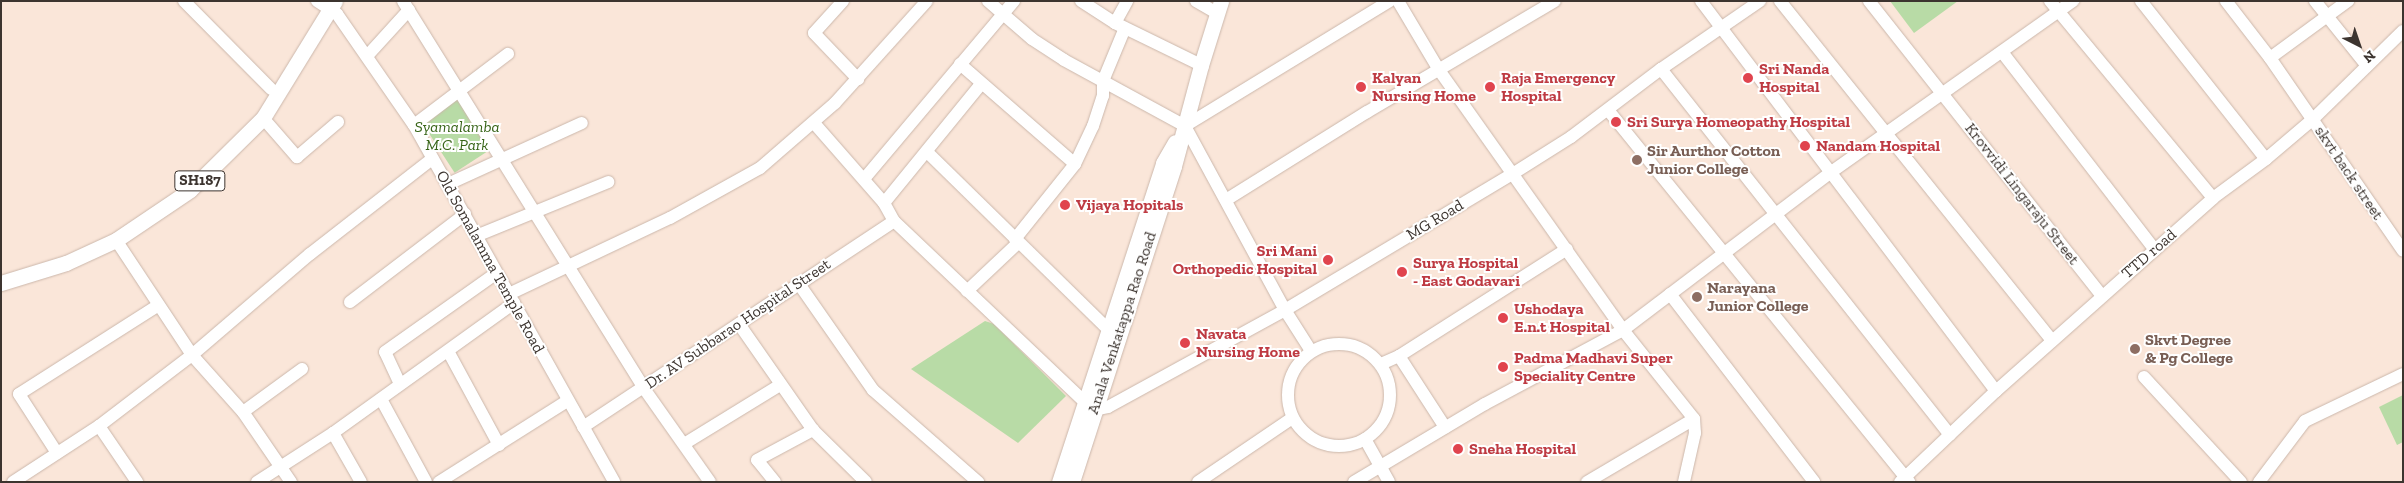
<!DOCTYPE html>
<style>
body{margin:0}
#map{position:relative;width:2404px;height:483px;overflow:hidden;background:#fae6d9;font-family:"Zilla Slab",serif}
div>[style]{position:absolute}
[style*='--x']{left:calc(var(--x)*1px);top:calc(var(--y)*1px);width:calc(var(--w)*1px);rotate:calc(var(--a)*1deg)}
.green>*{inset:0;background:#b8dba6;transform-origin:0 0}
.roads{filter:drop-shadow(0 0 1px #cbb7ab) drop-shadow(0 0 1px #cbb7ab)}
.minor>*{height:12px;margin:-6px;padding:0 6px;transform-origin:6px;border-radius:6px;background:#fff}
.minor>.ring{margin:-6px;padding:0;box-sizing:content-box;background:none;border:12px solid #fff;border-radius:50%}
.major>*{height:15px;margin:-7.5px;padding:0 7.5px;transform-origin:7.5px;border-radius:7.5px;background:#fff}
.dots>*{width:14px;height:14px;translate:-50% -50%;box-sizing:border-box;border:2px solid #fff;border-radius:50%}
span{translate:-50% -50%;white-space:nowrap;text-align:center;line-height:1.15;-webkit-text-stroke:4px #fff;paint-order:stroke}
.shield-label span{padding:1px 4px;background:#fff;border:1px solid;border-radius:4px;-webkit-text-stroke-width:0}
.shield-label{font-size:15px;color:#3c342f;font-weight:700}
.health-label{font-size:16px;color:#be3a42;font-weight:700}
.left{translate:0 -50%;text-align:left}
.right{translate:-100% -50%;text-align:right}
.park-label{font-size:16px;color:#376417;font-style:italic}
.education-label{font-size:16px;color:#785e54;font-weight:700}
.street-label{font-size:16px;color:#3c342f}
.frame{position:absolute;inset:0;border:2px solid #3c342f;pointer-events:none}
.north{position:absolute;left:2334px;top:20px;width:50px;height:50px;-webkit-text-stroke:4px #fff;paint-order:stroke;rotate:139deg;font-size:14px;font-weight:700;line-height:20px;text-align:center;color:#3c342f}
.north::after{content:'';display:block;margin:auto;width:18px;height:22px;background:#3c342f;clip-path:polygon(50% 0,100% 100%,50% 72%,0 100%)}
</style>
<div id="map">
<div class="green">
<div style="clip-path:polygon(1890px 1px,1958px 1px,1914px 33px)"></div>
<div style="left:458px;top:99px;width:60px;height:43px;rotate:57deg"></div>
<div style="clip-path:polygon(985px 321px,994px 324px,1066px 396px,1018px 443px,911px 369px)"></div>
<div style="clip-path:polygon(2403px 395px,2403px 442px,2397px 445px,2379px 407px)"></div>
</div>
<div class="roads">
<div class="minor">
<div style="--x:184;--y:1;--w:124;--a:45.3"></div>
<div style="--x:317;--y:1;--w:24;--a:33"></div>
<div style="--x:337;--y:14;--w:135;--a:55.3"></div>
<div style="--x:414;--y:125;--w:409;--a:60.7"></div>
<div style="--x:403;--y:1;--w:455;--a:58.1"></div>
<div style="--x:643;--y:387;--w:116;--a:54.8"></div>
<div style="--x:843;--y:1;--w:43;--a:132.2"></div>
<div style="--x:814;--y:33;--w:64;--a:46.3"></div>
<div style="--x:988;--y:1;--w:58;--a:40.8"></div>
<div style="--x:1032;--y:39;--w:38;--a:33"></div>
<div style="--x:1064;--y:60;--w:138;--a:28.6"></div>
<div style="--x:1185;--y:126;--w:209;--a:61.5"></div>
<div style="--x:1285;--y:310;--w:49;--a:57.6"></div>
<div style="--x:1081;--y:1;--w:40;--a:32.9"></div>
<div style="--x:1115;--y:23;--w:96;--a:26"></div>
<div style="--x:1196;--y:1;--w:24;--a:30"></div>
<div style="--x:1398;--y:1;--w:80;--a:59.3"></div>
<div style="--x:1439;--y:70;--w:319;--a:54.7"></div>
<div style="--x:1623;--y:330;--w:114;--a:51.4"></div>
<div style="--x:1694;--y:419;--w:14;--a:86"></div>
<div style="--x:1695;--y:433;--w:50;--a:102.7"></div>
<div style="--x:1701;--y:1;--w:489;--a:52.9"></div>
<div style="--x:1780;--y:1;--w:435;--a:51.3"></div>
<div style="--x:1869;--y:1;--w:376;--a:51.7"></div>
<div style="--x:2050;--y:1;--w:256;--a:50.4"></div>
<div style="--x:2141;--y:1;--w:201;--a:51.7"></div>
<div style="--x:2226;--y:1;--w:72;--a:52.3"></div>
<div style="--x:2270;--y:58;--w:234;--a:55.4"></div>
<div style="--x:2315;--y:1;--w:83;--a:51.3"></div>
<div style="--x:1115;--y:23;--w:25;--a:-61"></div>
<div style="--x:2002;--y:52;--w:250;--a:52.3"></div>
<div style="--x:368;--y:55;--w:61;--a:-47.7"></div>
<div style="--x:2270;--y:58;--w:97;--a:-36.2"></div>
<div style="--x:960;--y:64;--w:152;--a:41"></div>
<div style="--x:1661;--y:69;--w:466;--a:51.7"></div>
<div style="--x:1608;--y:110;--w:479;--a:51"></div>
<div style="--x:263;--y:118;--w:52;--a:48.9"></div>
<div style="--x:297;--y:157;--w:54;--a:-40.5"></div>
<div style="--x:814;--y:123;--w:106;--a:48.8"></div>
<div style="--x:884;--y:203;--w:21;--a:61"></div>
<div style="--x:894;--y:221;--w:274;--a:43.5"></div>
<div style="--x:1093;--y:410;--w:15;--a:-11"></div>
<div style="--x:1108;--y:407;--w:202;--a:-28.7"></div>
<div style="--x:1285;--y:310;--w:267;--a:-30.9"></div>
<div style="--x:1514;--y:173;--w:67;--a:-32.3"></div>
<div style="--x:1571;--y:137;--w:113;--a:-37.1"></div>
<div style="--x:1661;--y:69;--w:120;--a:-34.5"></div>
<div style="--x:414;--y:125;--w:118;--a:-37.1"></div>
<div style="--x:1185;--y:126;--w:240;--a:-31.4"></div>
<div style="--x:927;--y:152;--w:252;--a:44.4"></div>
<div style="--x:864;--y:179;--w:233;--a:-49.9"></div>
<div style="--x:448;--y:184;--w:147;--a:-24.5"></div>
<div style="--x:1226;--y:200;--w:166;--a:-32"></div>
<div style="--x:1367;--y:112;--w:218;--a:-30.6"></div>
<div style="--x:884;--y:203;--w:154;--a:-50.8"></div>
<div style="--x:476;--y:236;--w:143;--a:-22.2"></div>
<div style="--x:1015;--y:239;--w:96;--a:-51.3"></div>
<div style="--x:1075;--y:164;--w:42;--a:-64.7"></div>
<div style="--x:1093;--y:126;--w:32;--a:-72"></div>
<div style="--x:1103;--y:96;--w:15;--a:-90"></div>
<div style="--x:1103;--y:81;--w:57;--a:-67.5"></div>
<div style="--x:116;--y:240;--w:138;--a:56.5"></div>
<div style="--x:192;--y:355;--w:76;--a:48.2"></div>
<div style="--x:243;--y:412;--w:85;--a:55.6"></div>
<div style="--x:799;--y:284;--w:129;--a:55.1"></div>
<div style="--x:873;--y:390;--w:140;--a:41.2"></div>
<div style="--x:967;--y:291;--w:70;--a:-43.3"></div>
<div style="--x:509;--y:294;--w:178;--a:-25.3"></div>
<div style="--x:670;--y:218;--w:103;--a:-29.1"></div>
<div style="--x:760;--y:168;--w:99;--a:-40.9"></div>
<div style="--x:835;--y:103;--w:137;--a:-48"></div>
<div style="--x:1670;--y:294;--w:237;--a:52.5"></div>
<div style="--x:350;--y:302;--w:145;--a:-37.4"></div>
<div style="--x:739;--y:324;--w:129;--a:55.1"></div>
<div style="--x:813;--y:430;--w:74;--a:44.5"></div>
<div class="ring" style="left:1288px;top:344px;width:90px;height:90px"></div>
<div style="--x:448;--y:351;--w:107;--a:61.5"></div>
<div style="--x:1399;--y:356;--w:85;--a:57.1"></div>
<div style="--x:1381;--y:364;--w:20;--a:-24"></div>
<div style="--x:1399;--y:356;--w:199;--a:-32.5"></div>
<div style="--x:2144;--y:377;--w:143;--a:47.3"></div>
<div style="--x:400;--y:384;--w:35;--a:-115"></div>
<div style="--x:385;--y:352;--w:135;--a:-35.3"></div>
<div style="--x:381;--y:399;--w:94;--a:61.5"></div>
<div style="--x:243;--y:412;--w:73;--a:-36.1"></div>
<div style="--x:99;--y:426;--w:68;--a:55.8"></div>
<div style="--x:583;--y:427;--w:373;--a:-33.5"></div>
<div style="--x:333;--y:433;--w:56;--a:60.3"></div>
<div style="--x:1365;--y:439;--w:49;--a:60.8"></div>
<div style="--x:684;--y:444;--w:113;--a:-31.6"></div>
<div style="--x:57;--y:453;--w:70;--a:-122.8"></div>
<div style="--x:19;--y:394;--w:164;--a:-32.5"></div>
<div style="--x:13;--y:482;--w:103;--a:-33.1"></div>
<div style="--x:99;--y:426;--w:117;--a:-37.4"></div>
<div style="--x:192;--y:355;--w:155;--a:-40.6"></div>
<div style="--x:310;--y:254;--w:155;--a:-37.9"></div>
<div style="--x:257;--y:482;--w:90;--a:-32.8"></div>
<div style="--x:333;--y:433;--w:223;--a:-35.7"></div>
<div style="--x:439;--y:482;--w:151;--a:-32.3"></div>
<div style="--x:775;--y:482;--w:28;--a:-129"></div>
<div style="--x:757;--y:460;--w:64;--a:-28.2"></div>
<div style="--x:1198;--y:482;--w:114;--a:-34.2"></div>
<div style="--x:1354;--y:482;--w:152;--a:-30.8"></div>
<div style="--x:1485;--y:404;--w:157;--a:-28.2"></div>
<div style="--x:1623;--y:330;--w:260;--a:-37.2"></div>
<div style="--x:1830;--y:173;--w:298;--a:-35.3"></div>
<div style="--x:1587;--y:482;--w:124;--a:-30.5"></div>
<div style="--x:1900;--y:482;--w:132;--a:-43.5"></div>
<div style="--x:1996;--y:391;--w:290;--a:-41.6"></div>
<div style="--x:2213;--y:198;--w:66;--a:-36.3"></div>
<div style="--x:2266;--y:159;--w:62;--a:-40.4"></div>
<div style="--x:2313;--y:119;--w:126;--a:-44.4"></div>
<div style="--x:2259;--y:482;--w:76;--a:-53"></div>
<div style="--x:2305;--y:421;--w:109;--a:-25.6"></div>
</div>
<div class="major">
<div style="--x:1;--y:283;--w:68;--a:-17.1"></div>
<div style="--x:66;--y:263;--w:55;--a:-24.7"></div>
<div style="--x:116;--y:240;--w:89;--a:-34"></div>
<div style="--x:190;--y:190;--w:103;--a:-44.6"></div>
<div style="--x:263;--y:118;--w:137;--a:-58.4"></div>
<div style="--x:1059;--y:482;--w:336;--a:-71.9"></div>
<div style="--x:1163;--y:163;--w:24;--a:-60"></div>
<div style="--x:1072;--y:482;--w:332;--a:-72.1"></div>
<div style="--x:1174;--y:166;--w:105;--a:-75"></div>
<div style="--x:1201;--y:65;--w:67;--a:-72.6"></div>
</div>
</div>
<div class="dots">
<div style="left:1748px;top:78px;background:#e0444e"></div>
<div style="left:1361px;top:87px;background:#e0444e"></div>
<div style="left:1490px;top:87px;background:#e0444e"></div>
<div style="left:1616px;top:122px;background:#e0444e"></div>
<div style="left:1805px;top:146px;background:#e0444e"></div>
<div style="left:1637px;top:160px;background:#8d6e63"></div>
<div style="left:1065px;top:205px;background:#e0444e"></div>
<div style="left:1328px;top:260px;background:#e0444e"></div>
<div style="left:1402px;top:272px;background:#e0444e"></div>
<div style="left:1697px;top:297px;background:#8d6e63"></div>
<div style="left:1503px;top:318px;background:#e0444e"></div>
<div style="left:1185px;top:343px;background:#e0444e"></div>
<div style="left:2135px;top:349px;background:#8d6e63"></div>
<div style="left:1503px;top:367px;background:#e0444e"></div>
<div style="left:1458px;top:449px;background:#e0444e"></div>
</div>
<div class="shield-label">
<span style="left:200px;top:181px">SH187</span>
</div>
<div class="health-label">
<span class="left" style="left:1759px;top:78px">Sri Nanda<br>Hospital</span>
<span class="left" style="left:1372px;top:87px">Kalyan<br>Nursing Home</span>
<span class="left" style="left:1501px;top:87px">Raja Emergency<br>Hospital</span>
<span class="left" style="left:1627px;top:122px">Sri Surya Homeopathy Hospital</span>
<span class="left" style="left:1816px;top:146px">Nandam Hospital</span>
<span class="left" style="left:1076px;top:205px">Vijaya Hopitals</span>
<span class="right" style="left:1317px;top:260px">Sri Mani<br>Orthopedic Hospital</span>
<span class="left" style="left:1413px;top:272px">Surya Hospital<br>- East Godavari</span>
<span class="left" style="left:1514px;top:318px">Ushodaya<br>E.n.t Hospital</span>
<span class="left" style="left:1196px;top:343px">Navata<br>Nursing Home</span>
<span class="left" style="left:1514px;top:367px">Padma Madhavi Super<br>Speciality Centre</span>
<span class="left" style="left:1469px;top:449px">Sneha Hospital</span>
</div>
<div class="park-label">
<span style="left:457px;top:136px">Syamalamba<br>M.C. Park</span>
</div>
<div class="education-label">
<span class="left" style="left:1647px;top:160px">Sir Aurthor Cotton<br>Junior College</span>
<span class="left" style="left:1707px;top:297px">Narayana<br>Junior College</span>
<span class="left" style="left:2145px;top:349px">Skvt Degree<br>&amp; Pg College</span>
</div>
<div class="street-label">
<span style="left:2349px;top:173px;rotate:56deg">skvt back street</span>
<span style="left:2022px;top:194px;rotate:52deg">Krovvidi Lingaraju Street</span>
<span style="left:1435px;top:220px;rotate:-31deg">MG Road</span>
<span style="left:2149px;top:254px;rotate:-41deg">TTD road</span>
<span style="left:490px;top:262px;rotate:61deg">Old Somalamma Temple Road</span>
<span style="left:1122px;top:323px;rotate:-72deg">Anala Venkatappa Rao Road</span>
<span style="left:738px;top:324px;rotate:-34deg">Dr. AV Subbarao Hospital Street</span>
</div>
<div class="frame"></div>
<div class="north">N</div>
</div>
